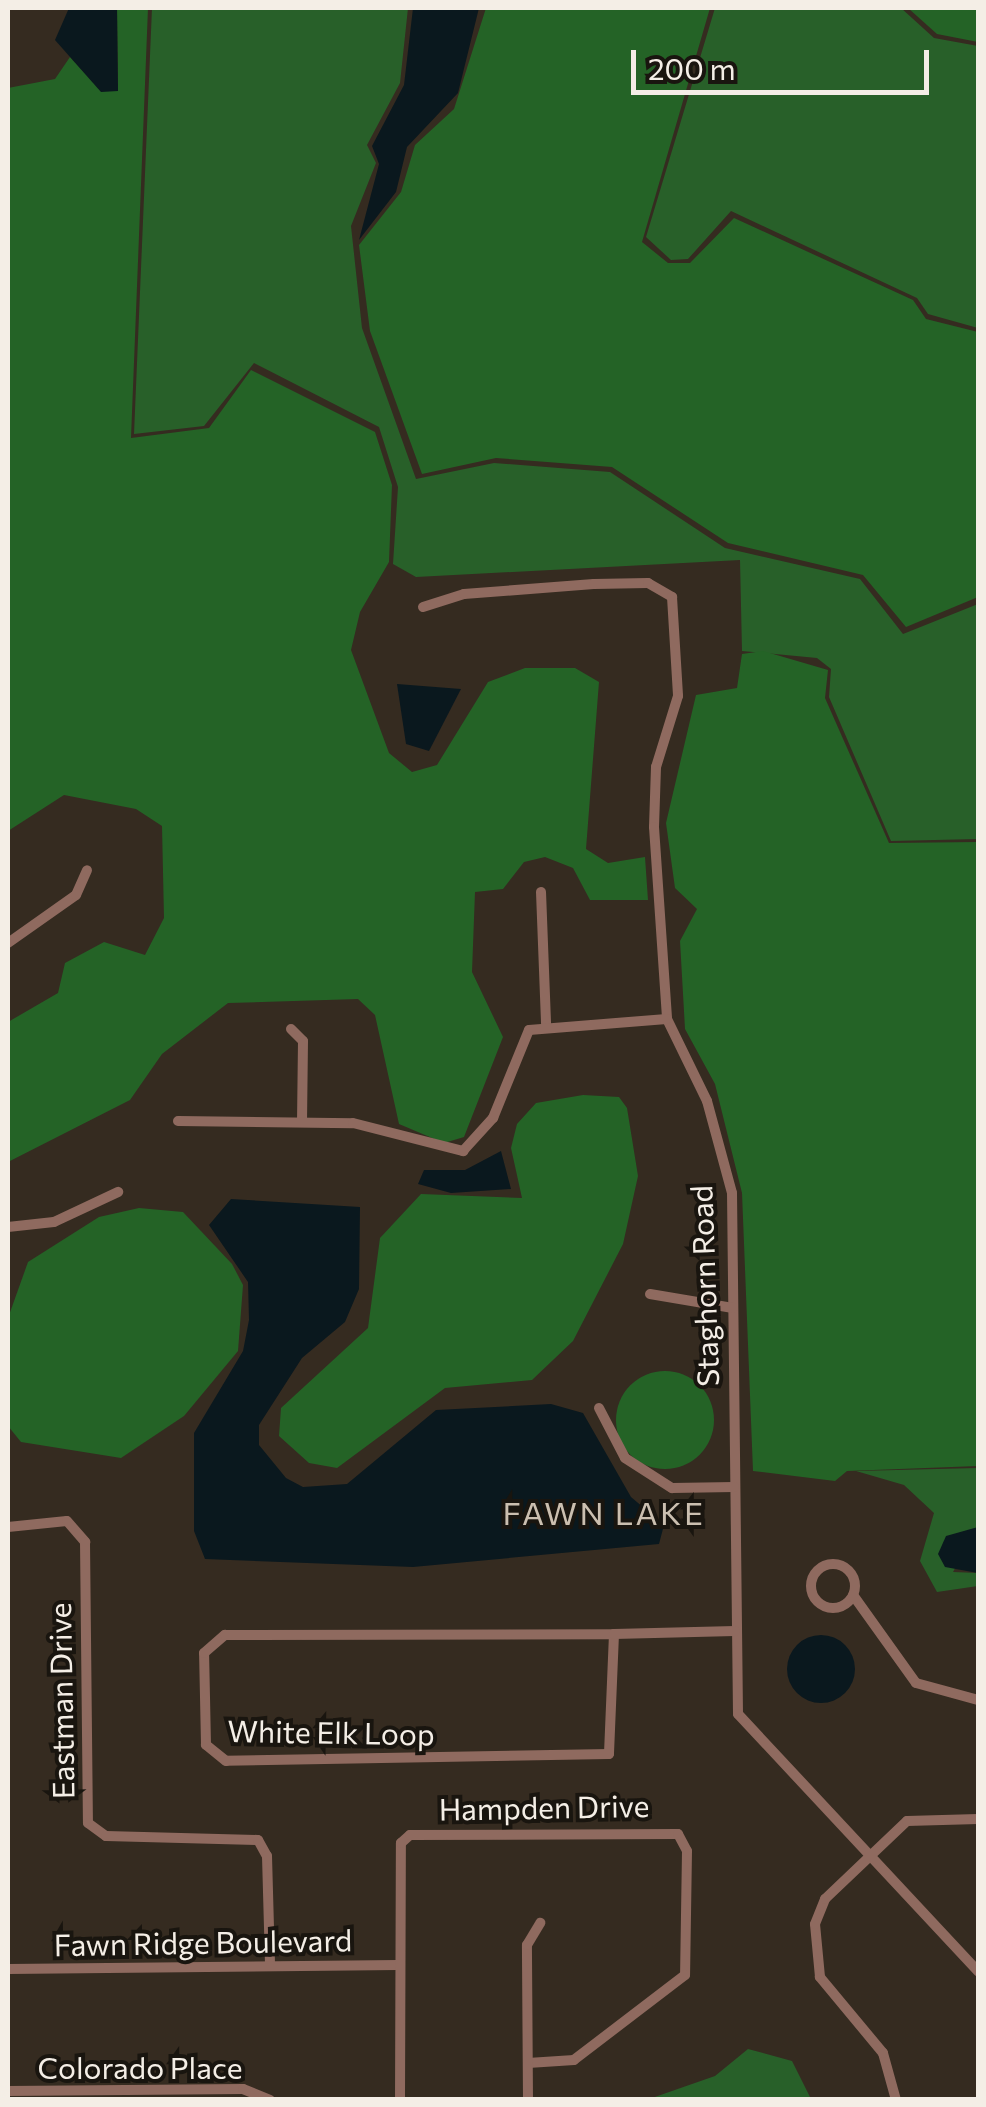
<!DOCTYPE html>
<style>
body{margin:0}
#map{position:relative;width:986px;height:2107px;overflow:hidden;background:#352b20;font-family:Commissioner,sans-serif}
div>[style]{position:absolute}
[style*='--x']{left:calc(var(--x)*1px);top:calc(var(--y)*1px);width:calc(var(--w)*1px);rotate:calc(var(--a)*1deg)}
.green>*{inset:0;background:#286029}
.forest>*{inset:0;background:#246326}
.round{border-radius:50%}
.water>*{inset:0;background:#0a181e}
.minor>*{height:10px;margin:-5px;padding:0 5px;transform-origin:5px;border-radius:5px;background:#8f6a5f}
.minor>.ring{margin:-5px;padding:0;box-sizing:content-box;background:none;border:10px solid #8f6a5f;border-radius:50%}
span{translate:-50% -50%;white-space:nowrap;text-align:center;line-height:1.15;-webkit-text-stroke:8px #19150f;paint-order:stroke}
.street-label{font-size:30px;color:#f4eee6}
.neighbourhood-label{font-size:32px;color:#cbbfb0;letter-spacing:2.5px}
.frame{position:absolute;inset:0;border:10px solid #f4eee6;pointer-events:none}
.scale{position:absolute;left:631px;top:50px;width:298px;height:45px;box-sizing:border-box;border:5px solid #f4eee6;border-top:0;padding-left:12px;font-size:30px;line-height:35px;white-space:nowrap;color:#f4eee6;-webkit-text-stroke:8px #19150f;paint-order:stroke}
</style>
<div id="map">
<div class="green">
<div style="clip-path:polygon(152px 8px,408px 8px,400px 83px,367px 145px,376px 163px,351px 226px,362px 328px,416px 479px,494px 463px,610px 472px,725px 548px,860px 579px,903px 634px,978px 604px,978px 839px,891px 841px,829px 697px,831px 669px,817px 658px,742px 651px,740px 560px,416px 577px,393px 564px,398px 487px,379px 427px,254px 363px,204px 426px,134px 434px)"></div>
<div style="clip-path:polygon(715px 8px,901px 8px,934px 38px,978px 46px,978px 328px,928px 314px,917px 298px,731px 211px,688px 259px,671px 260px,646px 237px)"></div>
<div style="clip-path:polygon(978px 1468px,978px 1527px,953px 1572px,978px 1573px,978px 1586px,937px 1592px,920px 1561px,934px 1513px,904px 1485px,856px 1471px)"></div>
<div style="clip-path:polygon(748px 2049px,792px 2061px,811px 2099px,649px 2099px,715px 2076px)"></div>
</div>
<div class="forest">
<div style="clip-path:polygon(117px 8px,148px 8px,131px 438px,209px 428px,251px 370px,375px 432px,392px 485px,389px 562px,360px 612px,351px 650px,389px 753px,412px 772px,437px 765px,488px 682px,525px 668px,575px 668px,599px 682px,586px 849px,608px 863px,645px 857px,648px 900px,590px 900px,573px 868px,545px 857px,524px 862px,503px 889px,475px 892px,472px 972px,503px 1037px,464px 1137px,444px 1143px,399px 1124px,375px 1015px,358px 999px,228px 1003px,162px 1054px,130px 1100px,8px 1162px,8px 1022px,58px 993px,65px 963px,104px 942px,145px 955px,164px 918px,162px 826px,136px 809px,64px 795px,8px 831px,8px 88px,55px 79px,70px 57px,101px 91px,118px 91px)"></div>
<div style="clip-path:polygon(486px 8px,710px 8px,642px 242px,668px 263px,690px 263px,734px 218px,913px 300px,926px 319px,978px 332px,978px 597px,906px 627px,863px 575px,728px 543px,612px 467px,496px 458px,422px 474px,370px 331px,359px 245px,401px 192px,415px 145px,454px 109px)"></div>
<div style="clip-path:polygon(908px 8px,978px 8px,978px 42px,937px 34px)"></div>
<div style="clip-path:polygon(763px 651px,828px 670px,825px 698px,889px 843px,978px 842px,978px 1466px,847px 1471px,835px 1481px,753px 1471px,742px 1193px,715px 1084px,685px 1029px,680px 941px,697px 909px,675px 888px,666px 823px,696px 695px,737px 688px,742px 654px)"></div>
<div style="clip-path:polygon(583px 1095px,619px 1097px,627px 1108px,638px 1176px,623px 1244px,573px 1341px,532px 1380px,445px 1388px,337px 1468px,309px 1463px,279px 1436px,281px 1408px,368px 1328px,380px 1238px,421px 1194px,522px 1198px,511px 1148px,517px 1124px,536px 1103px)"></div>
<div style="clip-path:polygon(139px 1208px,183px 1212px,232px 1264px,243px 1285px,238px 1351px,184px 1416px,121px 1458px,21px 1442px,8px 1426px,8px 1318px,28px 1262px,99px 1217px)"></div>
<div class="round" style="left:616px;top:1371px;width:98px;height:98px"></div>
</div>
<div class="water">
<div style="clip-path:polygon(69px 8px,117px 8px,118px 91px,101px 92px,55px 40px)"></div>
<div style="clip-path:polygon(413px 8px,479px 8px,458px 93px,407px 147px,396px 192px,359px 240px,379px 164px,372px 146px,404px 85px)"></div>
<div style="clip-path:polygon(397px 684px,461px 689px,429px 751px,406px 744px)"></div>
<div style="clip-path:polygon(501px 1151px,511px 1189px,451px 1193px,418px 1184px,424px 1170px,465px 1170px)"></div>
<div style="clip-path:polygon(231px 1199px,360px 1207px,359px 1289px,345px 1322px,302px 1358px,259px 1425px,259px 1445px,286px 1478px,303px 1487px,347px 1484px,436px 1410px,551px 1404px,583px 1413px,631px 1497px,664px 1525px,659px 1544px,413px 1567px,205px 1559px,194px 1531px,194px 1433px,243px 1351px,249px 1320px,248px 1282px,209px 1225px)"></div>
<div style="clip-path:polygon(978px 1527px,978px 1573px,945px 1567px,938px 1554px,946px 1536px)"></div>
<div class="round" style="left:787px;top:1635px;width:68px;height:68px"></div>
</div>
<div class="minor">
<div style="--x:423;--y:607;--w:43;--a:-17.6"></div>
<div style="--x:464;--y:594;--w:130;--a:-4.4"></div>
<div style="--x:594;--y:584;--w:54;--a:-1.1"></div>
<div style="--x:648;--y:583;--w:28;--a:30"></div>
<div style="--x:672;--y:597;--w:99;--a:86.5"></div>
<div style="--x:678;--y:696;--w:74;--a:107.2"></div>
<div style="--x:656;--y:767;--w:60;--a:91.9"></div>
<div style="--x:654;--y:827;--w:192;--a:86.1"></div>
<div style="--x:667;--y:1019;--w:91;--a:64"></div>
<div style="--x:707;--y:1101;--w:95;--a:74.8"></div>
<div style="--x:732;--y:1193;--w:521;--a:89.34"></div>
<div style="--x:738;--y:1714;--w:352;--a:47"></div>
<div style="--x:541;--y:892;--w:133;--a:87.8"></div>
<div style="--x:8;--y:943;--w:83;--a:-35.2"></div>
<div style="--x:76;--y:895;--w:27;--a:-66"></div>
<div style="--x:291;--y:1029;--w:17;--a:45"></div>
<div style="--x:303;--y:1041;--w:81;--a:90.7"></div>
<div style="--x:178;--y:1121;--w:175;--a:0.7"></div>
<div style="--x:353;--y:1123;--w:114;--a:14.3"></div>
<div style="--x:463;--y:1151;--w:45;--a:-47.7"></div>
<div style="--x:493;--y:1118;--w:95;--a:-67.8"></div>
<div style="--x:529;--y:1030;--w:138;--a:-4.6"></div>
<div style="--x:8;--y:1227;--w:46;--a:-6.2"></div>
<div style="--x:54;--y:1222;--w:71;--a:-25.1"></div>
<div style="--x:650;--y:1294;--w:84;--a:9.6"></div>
<div style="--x:599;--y:1408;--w:56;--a:62.5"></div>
<div style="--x:625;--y:1458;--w:56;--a:32.6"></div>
<div style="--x:672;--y:1488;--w:62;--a:-0.9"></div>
<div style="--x:8;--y:1527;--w:59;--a:-5.8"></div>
<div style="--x:67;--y:1521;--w:28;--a:49"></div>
<div style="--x:85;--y:1542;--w:281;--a:89.4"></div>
<div style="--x:88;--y:1823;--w:22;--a:36"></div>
<div style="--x:106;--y:1836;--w:152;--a:1.5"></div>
<div style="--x:258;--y:1840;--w:18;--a:61"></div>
<div style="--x:267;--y:1856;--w:110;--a:88.4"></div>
<div class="ring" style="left:811px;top:1564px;width:34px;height:34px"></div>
<div style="--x:853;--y:1595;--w:108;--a:54.4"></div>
<div style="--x:916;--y:1683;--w:64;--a:15.3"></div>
<div style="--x:614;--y:1634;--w:120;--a:92.4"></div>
<div style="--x:609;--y:1754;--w:383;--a:179"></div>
<div style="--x:226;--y:1761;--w:26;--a:-141"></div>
<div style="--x:206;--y:1745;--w:92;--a:-91.2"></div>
<div style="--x:204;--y:1653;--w:28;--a:-41"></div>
<div style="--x:225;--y:1635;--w:389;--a:-0.1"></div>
<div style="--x:614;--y:1634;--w:121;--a:-1.4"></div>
<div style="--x:8;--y:1969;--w:390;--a:-0.6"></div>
<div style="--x:8;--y:2091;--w:235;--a:-0.5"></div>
<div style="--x:243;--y:2089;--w:29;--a:22"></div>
<div style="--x:400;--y:2100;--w:257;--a:-89.8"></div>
<div style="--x:401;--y:1843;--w:12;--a:-42"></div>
<div style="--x:410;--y:1835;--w:268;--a:-0.2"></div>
<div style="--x:678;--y:1834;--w:19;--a:62"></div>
<div style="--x:687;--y:1851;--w:124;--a:90.9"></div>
<div style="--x:685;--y:1975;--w:140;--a:142.6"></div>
<div style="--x:574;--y:2060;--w:46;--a:176.3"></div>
<div style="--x:528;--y:2100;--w:155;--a:-90.4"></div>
<div style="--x:527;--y:1945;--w:26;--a:-59"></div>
<div style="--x:896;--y:2100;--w:49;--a:-105.5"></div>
<div style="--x:883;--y:2053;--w:99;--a:-129.7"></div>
<div style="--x:820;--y:1977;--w:53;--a:-95.4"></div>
<div style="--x:815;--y:1924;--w:27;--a:-68"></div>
<div style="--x:825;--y:1899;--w:113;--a:-43.6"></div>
<div style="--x:907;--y:1821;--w:71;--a:-1.6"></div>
</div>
<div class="street-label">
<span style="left:704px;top:1286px;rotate:-92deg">Staghorn Road</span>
<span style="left:61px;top:1701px;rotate:-91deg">Eastman Drive</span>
<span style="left:331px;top:1732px;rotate:1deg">White Elk Loop</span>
<span style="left:544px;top:1807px;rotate:-1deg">Hampden Drive</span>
<span style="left:203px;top:1942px;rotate:-1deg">Fawn Ridge Boulevard</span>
<span style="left:140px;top:2067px">Colorado Place</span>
</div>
<div class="neighbourhood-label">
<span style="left:604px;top:1512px">FAWN LAKE</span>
</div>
<div class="frame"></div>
<div class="scale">200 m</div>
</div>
